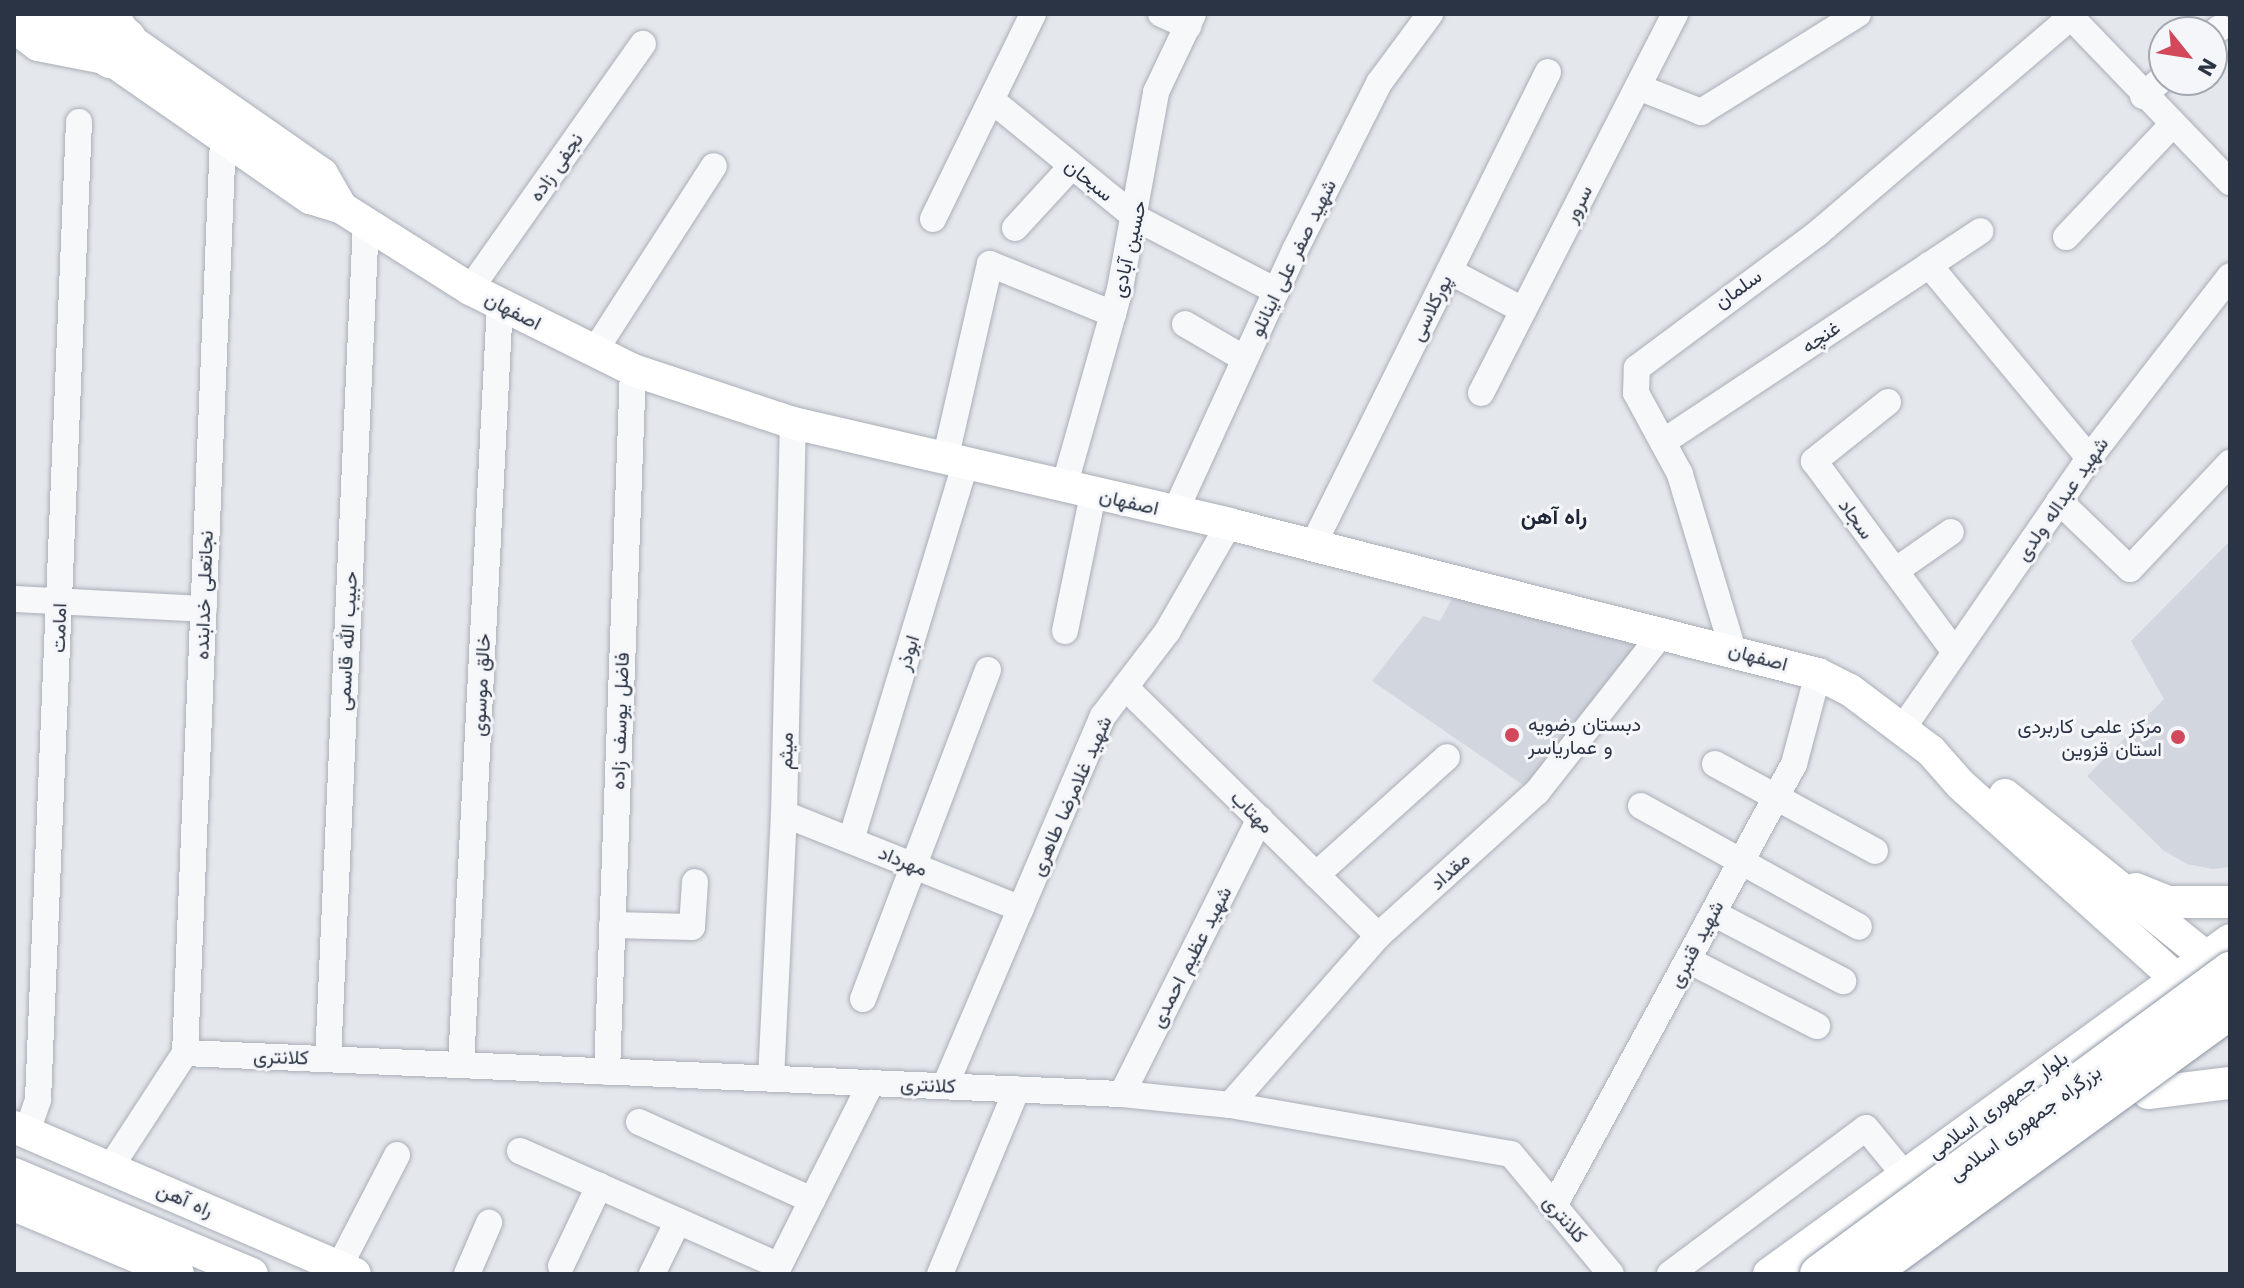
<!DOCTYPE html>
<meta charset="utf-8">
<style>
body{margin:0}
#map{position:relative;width:2244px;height:1288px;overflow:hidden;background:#e4e7ec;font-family:"Work Sans",Vazirmatn,sans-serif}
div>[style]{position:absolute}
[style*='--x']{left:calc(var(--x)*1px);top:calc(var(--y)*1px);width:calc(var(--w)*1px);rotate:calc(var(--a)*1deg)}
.built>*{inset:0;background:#d2d6de}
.roads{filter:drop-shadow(0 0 2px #a9aeb7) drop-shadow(0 0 2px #a9aeb7)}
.minor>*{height:26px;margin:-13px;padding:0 13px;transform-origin:13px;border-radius:13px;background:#f7f8fa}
.major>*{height:32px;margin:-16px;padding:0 16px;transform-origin:16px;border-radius:16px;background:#fff}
.highway>*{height:38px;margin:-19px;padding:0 19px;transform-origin:19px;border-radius:19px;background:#fff}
.bridges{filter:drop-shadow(0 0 2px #8b94a3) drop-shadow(0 0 2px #8b94a3)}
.highway-bridge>*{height:38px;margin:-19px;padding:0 19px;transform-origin:19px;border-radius:19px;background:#fff}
.dots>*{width:22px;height:22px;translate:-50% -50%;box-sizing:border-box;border:4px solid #f4f6f9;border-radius:50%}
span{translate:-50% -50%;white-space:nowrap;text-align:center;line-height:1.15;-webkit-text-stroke:6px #f4f6f9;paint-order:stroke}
.street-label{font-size:20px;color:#2b3445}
.poi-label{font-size:20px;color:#2b3445}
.left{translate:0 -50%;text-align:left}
.right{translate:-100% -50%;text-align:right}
.neighbourhood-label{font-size:22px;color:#1d2536;font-weight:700}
.frame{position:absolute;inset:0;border:16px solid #2b3445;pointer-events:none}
.north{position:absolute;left:2148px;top:16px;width:80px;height:80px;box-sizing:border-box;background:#f4f6f9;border:2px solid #a4a8b1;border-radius:50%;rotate:120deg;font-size:22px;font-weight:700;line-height:32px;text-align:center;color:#2b3445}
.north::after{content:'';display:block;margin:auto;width:28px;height:36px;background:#d1495b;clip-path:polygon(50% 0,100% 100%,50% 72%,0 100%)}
</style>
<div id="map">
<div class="built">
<div style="clip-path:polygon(2230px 541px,2230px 867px,2213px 869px,2187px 864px,2163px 850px,2087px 776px,2164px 699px,2131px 641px)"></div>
<div style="clip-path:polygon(1455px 593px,1645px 646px,1529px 789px,1372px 681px,1423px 616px,1440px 621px)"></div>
</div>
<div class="roads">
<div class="minor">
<div style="--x:1161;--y:14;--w:30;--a:24"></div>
<div style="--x:2071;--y:17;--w:229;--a:46.1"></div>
<div style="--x:2212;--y:34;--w:10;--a:-37"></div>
<div style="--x:1638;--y:87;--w:68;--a:21.6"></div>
<div style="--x:1701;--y:112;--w:185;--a:-32"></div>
<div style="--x:2143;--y:96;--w:28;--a:-42"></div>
<div style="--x:994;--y:102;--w:183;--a:39.2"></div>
<div style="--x:1136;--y:218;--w:158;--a:27.5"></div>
<div style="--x:933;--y:219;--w:228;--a:-64"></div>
<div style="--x:1015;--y:228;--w:84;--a:-47.4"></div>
<div style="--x:2066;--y:237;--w:153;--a:-46.6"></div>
<div style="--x:1929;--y:265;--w:251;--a:50.3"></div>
<div style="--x:1449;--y:271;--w:84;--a:27.8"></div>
<div style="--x:470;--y:289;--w:300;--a:-54.8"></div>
<div style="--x:1185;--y:324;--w:69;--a:30.3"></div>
<div style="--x:594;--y:352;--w:221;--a:-57.2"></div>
<div style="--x:1481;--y:393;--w:426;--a:-62.9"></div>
<div style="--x:1888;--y:402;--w:95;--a:141.4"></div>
<div style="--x:1814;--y:461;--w:237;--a:53.6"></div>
<div style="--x:1663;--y:442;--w:381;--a:-33.6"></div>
<div style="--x:945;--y:460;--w:201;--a:-77.1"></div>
<div style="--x:990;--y:264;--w:133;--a:22.1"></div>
<div style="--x:1064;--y:487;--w:206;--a:-74.2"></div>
<div style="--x:1120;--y:289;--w:200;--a:-79.6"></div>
<div style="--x:1156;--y:92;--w:86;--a:-64.6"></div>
<div style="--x:2059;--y:501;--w:98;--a:43.8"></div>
<div style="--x:2130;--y:569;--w:146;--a:-46.7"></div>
<div style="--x:1175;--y:512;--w:288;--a:-65.4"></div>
<div style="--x:1295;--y:250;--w:187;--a:-63.3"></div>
<div style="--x:1379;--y:83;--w:86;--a:-53.5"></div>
<div style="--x:1313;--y:545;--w:528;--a:-63.58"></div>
<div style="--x:1895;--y:571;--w:68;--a:-34.9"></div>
<div style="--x:14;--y:599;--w:190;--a:3"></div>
<div style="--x:1065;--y:631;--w:140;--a:-78.4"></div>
<div style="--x:1733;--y:650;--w:184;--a:-106.8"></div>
<div style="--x:1680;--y:474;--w:92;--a:-118.5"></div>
<div style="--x:1636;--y:393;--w:25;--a:-88"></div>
<div style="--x:1637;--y:368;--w:226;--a:-36.7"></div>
<div style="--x:1818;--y:233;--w:337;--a:-40.5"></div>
<div style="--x:1125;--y:687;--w:355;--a:44.5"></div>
<div style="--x:1903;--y:728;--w:328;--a:-55.4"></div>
<div style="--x:2089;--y:458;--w:230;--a:-52.2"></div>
<div style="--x:1715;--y:764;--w:182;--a:28.5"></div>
<div style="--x:1641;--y:806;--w:249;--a:29"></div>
<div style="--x:784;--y:814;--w:255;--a:21.8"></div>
<div style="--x:851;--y:840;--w:392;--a:-73.1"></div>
<div style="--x:1316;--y:875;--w:176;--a:-42"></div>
<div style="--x:1713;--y:913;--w:147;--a:27.6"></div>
<div style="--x:612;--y:925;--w:80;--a:1.4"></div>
<div style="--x:692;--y:927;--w:45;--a:-86.2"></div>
<div style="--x:1688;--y:960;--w:145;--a:27.1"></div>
<div style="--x:863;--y:999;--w:352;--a:-69.2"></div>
<div style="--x:185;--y:1053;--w:938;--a:2.51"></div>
<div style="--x:1122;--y:1094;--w:109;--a:5.8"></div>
<div style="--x:1230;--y:1105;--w:285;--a:9.9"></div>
<div style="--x:1511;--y:1154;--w:156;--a:50.2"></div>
<div style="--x:185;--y:1053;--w:917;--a:-87.62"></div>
<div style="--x:328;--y:1059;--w:837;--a:-87.4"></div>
<div style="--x:461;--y:1065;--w:762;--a:-87.07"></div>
<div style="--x:607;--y:1072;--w:702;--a:-87.88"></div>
<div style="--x:771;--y:1079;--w:265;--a:-87.2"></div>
<div style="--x:784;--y:814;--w:391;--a:-88.7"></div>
<div style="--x:945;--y:1086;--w:402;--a:-66.9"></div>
<div style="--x:1103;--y:716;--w:106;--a:-52.7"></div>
<div style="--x:1167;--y:632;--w:125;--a:-60.1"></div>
<div style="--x:1122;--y:1094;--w:308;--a:-63.4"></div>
<div style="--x:1230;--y:1105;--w:225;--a:-48.8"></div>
<div style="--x:1378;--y:936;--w:215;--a:-42.2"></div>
<div style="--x:1537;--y:792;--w:204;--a:-51.8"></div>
<div style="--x:639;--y:1122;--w:190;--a:24.3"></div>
<div style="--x:27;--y:1132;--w:34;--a:-71"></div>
<div style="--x:38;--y:1100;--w:979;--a:-87.6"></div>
<div style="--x:520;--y:1151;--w:283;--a:23.9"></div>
<div style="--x:110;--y:1168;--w:137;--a:-56.9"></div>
<div style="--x:1554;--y:1206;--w:503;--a:-61.5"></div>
<div style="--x:1794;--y:764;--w:93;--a:-75.1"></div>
<div style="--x:561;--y:1266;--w:89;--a:-64.6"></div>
<div style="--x:339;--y:1267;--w:126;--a:-62.6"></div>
<div style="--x:467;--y:1274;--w:56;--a:-66.7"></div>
<div style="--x:652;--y:1274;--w:59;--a:-63.9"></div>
<div style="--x:775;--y:1274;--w:214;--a:-63.3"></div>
<div style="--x:940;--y:1274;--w:200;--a:-67.4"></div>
<div style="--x:1670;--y:1274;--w:244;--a:-36.7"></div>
<div style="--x:1866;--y:1128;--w:58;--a:50.6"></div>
</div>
<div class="major">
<div style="--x:114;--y:17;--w:25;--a:58"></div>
<div style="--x:127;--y:38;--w:238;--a:34.9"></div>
<div style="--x:322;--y:174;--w:39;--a:60"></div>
<div style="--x:14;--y:27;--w:30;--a:37"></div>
<div style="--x:38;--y:45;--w:73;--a:11"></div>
<div style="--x:110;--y:59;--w:244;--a:34.8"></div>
<div style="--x:310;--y:198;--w:34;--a:17"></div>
<div style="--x:342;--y:208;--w:151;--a:32.3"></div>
<div style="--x:470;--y:289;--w:182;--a:26.4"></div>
<div style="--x:633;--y:370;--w:169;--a:18.3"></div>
<div style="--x:793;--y:423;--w:448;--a:13"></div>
<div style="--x:1229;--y:524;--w:608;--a:14.29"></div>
<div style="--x:1818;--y:674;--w:36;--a:27"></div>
<div style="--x:1850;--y:690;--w:101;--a:37"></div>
<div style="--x:1931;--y:751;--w:44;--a:48.7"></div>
<div style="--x:1960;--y:784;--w:342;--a:42"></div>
<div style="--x:2005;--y:795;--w:277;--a:38.9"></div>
<div style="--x:2136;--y:889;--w:35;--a:22"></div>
<div style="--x:2168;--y:902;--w:62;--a:0"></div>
<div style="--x:2148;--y:1093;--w:83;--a:-7"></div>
<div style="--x:14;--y:1127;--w:371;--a:23.3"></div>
<div style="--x:14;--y:1174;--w:258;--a:22.8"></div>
<div style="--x:14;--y:1205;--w:178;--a:22.8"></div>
<div style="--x:1769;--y:1274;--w:569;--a:-35.92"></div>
</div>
<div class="highway">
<div style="--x:42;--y:14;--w:82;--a:33.5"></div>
<div style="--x:98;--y:14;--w:38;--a:40"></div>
</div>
</div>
<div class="bridges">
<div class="highway-bridge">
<div style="--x:1819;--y:1274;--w:511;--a:-36.4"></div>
<div style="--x:1868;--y:1274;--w:448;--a:-36.1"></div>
</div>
</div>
<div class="dots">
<div style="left:1512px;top:735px;background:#d1495b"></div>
<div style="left:2178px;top:737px;background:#d1495b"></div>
</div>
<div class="street-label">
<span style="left:556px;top:167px;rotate:-55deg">نجفی زاده</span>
<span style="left:1089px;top:180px;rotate:39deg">سبحان</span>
<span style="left:1578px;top:204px;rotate:-63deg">سرور</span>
<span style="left:1129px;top:249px;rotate:-77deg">حسین آبادی</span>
<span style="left:1293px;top:258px;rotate:-64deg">شهید صفر علی اینانلو</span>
<span style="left:1738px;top:289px;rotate:-35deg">سلمان</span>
<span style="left:1431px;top:308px;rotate:-64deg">پورکلاسی</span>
<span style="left:513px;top:311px;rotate:27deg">اصفهان</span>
<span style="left:1821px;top:337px;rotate:-34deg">غنچه</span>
<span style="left:2062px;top:499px;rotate:-55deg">شهید عبداله ولدی</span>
<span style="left:1129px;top:502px;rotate:13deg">اصفهان</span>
<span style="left:1856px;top:519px;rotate:54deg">سجاد</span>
<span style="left:204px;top:595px;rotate:-88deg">نجاتعلی خدابنده</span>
<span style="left:59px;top:628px;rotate:-88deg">امامت</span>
<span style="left:347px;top:641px;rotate:-87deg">حبیب الله قاسمی</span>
<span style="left:908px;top:653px;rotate:-73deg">ابوذر</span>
<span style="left:1758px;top:657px;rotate:15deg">اصفهان</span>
<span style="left:481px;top:685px;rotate:-87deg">خالق موسوی</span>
<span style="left:620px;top:721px;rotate:-88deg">فاضل یوسف زاده</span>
<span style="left:786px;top:751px;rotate:-89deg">میثم</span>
<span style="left:1071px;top:796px;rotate:-66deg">شهید غلامرضا طاهری</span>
<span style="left:1252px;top:812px;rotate:45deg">مهتاب</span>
<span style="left:903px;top:861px;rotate:22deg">مهرداد</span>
<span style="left:1450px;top:871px;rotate:-42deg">مقداد</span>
<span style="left:1696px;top:944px;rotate:-62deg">شهید قنبری</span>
<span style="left:1191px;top:957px;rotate:-63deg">شهید عظیم احمدی</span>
<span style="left:281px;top:1057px;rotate:2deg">کلانتری</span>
<span style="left:928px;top:1085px;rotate:3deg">کلانتری</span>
<span style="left:1998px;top:1105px;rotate:-36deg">بلوار جمهوری اسلامی</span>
<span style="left:2025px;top:1123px;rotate:-36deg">بزرگراه جمهوری اسلامی</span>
<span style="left:185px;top:1200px;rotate:23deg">راه آهن</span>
<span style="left:1565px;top:1219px;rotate:50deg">کلانتری</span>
</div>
<div class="poi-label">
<span class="left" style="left:1528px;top:736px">دبستان رضویه<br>و عماریاسر</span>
<span class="right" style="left:2162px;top:738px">مرکز علمی کاربردی<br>استان قزوین</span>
</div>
<div class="neighbourhood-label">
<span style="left:1554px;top:517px">راه آهن</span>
</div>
<div class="frame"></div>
<div class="north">N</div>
</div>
